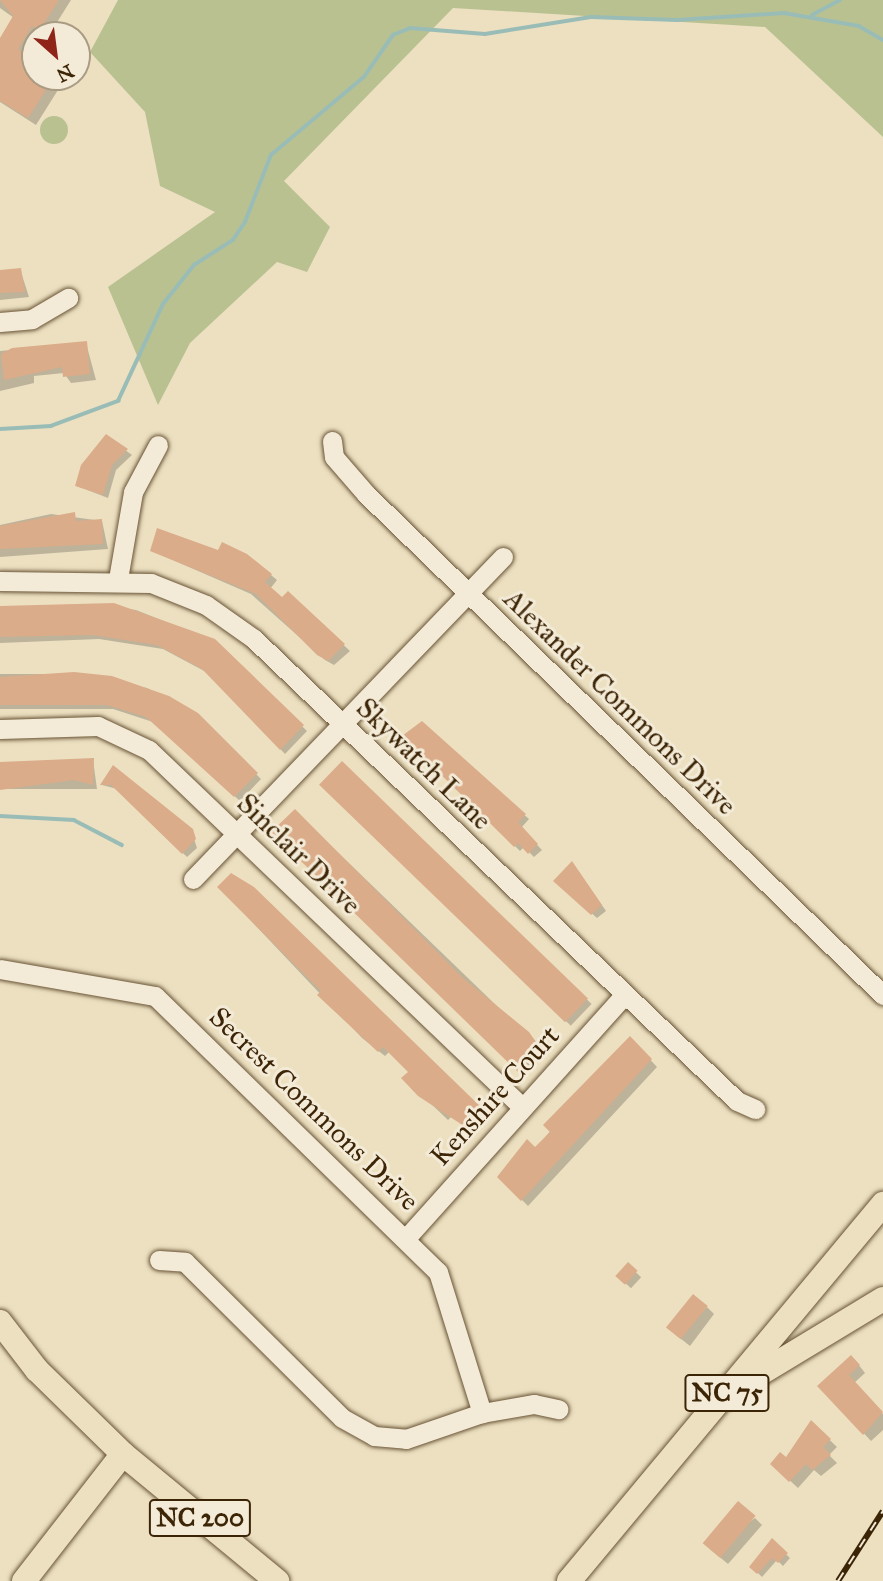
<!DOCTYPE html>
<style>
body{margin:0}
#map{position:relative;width:883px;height:1581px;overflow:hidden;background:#ece0c1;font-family:"IM FELL Great Primer",serif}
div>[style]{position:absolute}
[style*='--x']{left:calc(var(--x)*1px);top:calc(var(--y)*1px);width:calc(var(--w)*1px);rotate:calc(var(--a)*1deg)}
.green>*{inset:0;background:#bac191}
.round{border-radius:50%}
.shadow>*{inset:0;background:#0003;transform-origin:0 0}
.stream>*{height:3.5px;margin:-1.75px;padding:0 1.75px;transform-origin:1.75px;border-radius:1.75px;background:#99bdb6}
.building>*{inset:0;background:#dbac89;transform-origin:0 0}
.roads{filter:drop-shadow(0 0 2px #685335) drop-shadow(0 0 2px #685335)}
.minor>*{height:19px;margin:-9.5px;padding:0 9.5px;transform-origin:9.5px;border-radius:9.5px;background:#f3ebd7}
.major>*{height:24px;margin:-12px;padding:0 12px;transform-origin:12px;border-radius:12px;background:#ece0c1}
.rail>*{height:6px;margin-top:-3px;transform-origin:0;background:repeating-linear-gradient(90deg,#f3ebd7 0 10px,#3c2406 0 20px);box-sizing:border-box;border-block:2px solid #3c2406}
span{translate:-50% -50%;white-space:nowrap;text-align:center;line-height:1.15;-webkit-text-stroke:6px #f3ebd7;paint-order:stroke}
.shield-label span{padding:2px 5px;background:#f3ebd7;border:2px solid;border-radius:5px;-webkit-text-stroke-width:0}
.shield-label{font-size:26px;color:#3c2406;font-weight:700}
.street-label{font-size:28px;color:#3c2406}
.north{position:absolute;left:21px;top:21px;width:70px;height:70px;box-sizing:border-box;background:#f3ebd7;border:2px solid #aa9b83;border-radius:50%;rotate:152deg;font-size:19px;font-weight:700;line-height:28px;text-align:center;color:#3c2406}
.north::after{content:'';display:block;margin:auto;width:24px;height:32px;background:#8f2418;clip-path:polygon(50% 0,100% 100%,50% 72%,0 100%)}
</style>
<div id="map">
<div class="green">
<div style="clip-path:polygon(118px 0,883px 0,883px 137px,765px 27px,453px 8px,284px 181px,330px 227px,307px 272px,277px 262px,190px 343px,158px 405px,108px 287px,215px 212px,160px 186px,145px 112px,90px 52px)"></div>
<div class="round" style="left:40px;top:116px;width:28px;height:28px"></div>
</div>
<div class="shadow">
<div style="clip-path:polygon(0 0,71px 0,49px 35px,35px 35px,25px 56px,35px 62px,35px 77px,63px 82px,36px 125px,0 102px,0 41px,14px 18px,0 8px)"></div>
<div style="clip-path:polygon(20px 269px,29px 297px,0 300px,0 272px)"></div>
<div style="clip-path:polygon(86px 343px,96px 380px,71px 383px,64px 373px,34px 376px,34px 383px,0 391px,0 351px)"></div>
<div style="clip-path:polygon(106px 436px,132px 455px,116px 470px,108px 498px,77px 486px)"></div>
<div style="clip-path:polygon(51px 514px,102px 521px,108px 549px,0 557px,0 525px)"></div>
<div style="clip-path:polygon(152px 551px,271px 575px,277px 580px,270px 589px,282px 600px,288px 593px,350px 651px,334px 665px,325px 660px,251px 594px)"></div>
<div style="clip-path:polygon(95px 604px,136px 610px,214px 641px,307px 731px,285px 754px,208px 673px,163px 649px,99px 639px,0 643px,0 607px)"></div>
<div style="clip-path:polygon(0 674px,74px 674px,147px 688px,197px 714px,261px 779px,240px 801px,153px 722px,113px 709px,0 709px)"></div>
<div style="clip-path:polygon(422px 723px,529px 819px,521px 828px,542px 850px,534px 857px,524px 847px,520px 851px,405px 736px)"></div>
<div style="clip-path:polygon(93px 760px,97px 789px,0 789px,0 763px)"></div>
<div style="left:342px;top:763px;width:347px;height:30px;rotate:44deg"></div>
<div style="clip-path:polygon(113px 768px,191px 830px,197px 848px,187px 857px,117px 789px,102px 785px)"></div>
<div style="left:295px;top:811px;width:349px;height:30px;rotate:44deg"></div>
<div style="clip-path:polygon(576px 868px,606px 911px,597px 918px,560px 885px)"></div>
<div style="clip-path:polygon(219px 887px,253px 889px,488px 1117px,474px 1132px,454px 1114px,448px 1120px,404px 1078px,411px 1072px,390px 1051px,385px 1056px,362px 1038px)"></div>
<div style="clip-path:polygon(630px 1038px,657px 1067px,528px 1206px,499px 1177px,535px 1149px)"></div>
<div style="left:628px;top:1265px;width:18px;height:15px;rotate:43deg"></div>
<div style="clip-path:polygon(707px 1307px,714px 1314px,690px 1346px,676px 1335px)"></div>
<div style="clip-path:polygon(858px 1364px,865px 1373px,854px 1383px,883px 1414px,883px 1430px,871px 1441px,820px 1386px)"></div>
<div style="clip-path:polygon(812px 1423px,837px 1447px,829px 1455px,837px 1463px,821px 1476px,814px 1470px,798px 1488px,772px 1464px,786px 1460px)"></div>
<div style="clip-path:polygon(755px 1518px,762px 1525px,728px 1564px,711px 1550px)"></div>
<div style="clip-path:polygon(772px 1541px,790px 1558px,783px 1566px,777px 1560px,762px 1577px,752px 1567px)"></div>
</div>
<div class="stream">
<div style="--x:812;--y:15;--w:32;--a:-28"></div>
<div style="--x:0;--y:429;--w:51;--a:-3.4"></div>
<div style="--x:51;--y:426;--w:72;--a:-20.5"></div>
<div style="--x:118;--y:401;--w:107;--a:-65.1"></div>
<div style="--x:163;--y:304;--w:50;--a:-51.5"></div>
<div style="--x:194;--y:265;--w:46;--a:-32.7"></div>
<div style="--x:233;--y:240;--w:22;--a:-56"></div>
<div style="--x:245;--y:222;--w:72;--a:-68.8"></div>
<div style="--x:271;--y:155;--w:121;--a:-40"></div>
<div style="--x:364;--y:77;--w:51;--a:-55.4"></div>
<div style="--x:393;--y:35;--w:18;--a:-22"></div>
<div style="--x:410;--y:28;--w:75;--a:4.6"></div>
<div style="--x:485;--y:34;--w:107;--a:-9.1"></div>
<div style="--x:591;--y:17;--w:86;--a:2"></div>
<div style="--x:677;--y:20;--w:107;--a:-3.7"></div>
<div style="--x:784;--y:13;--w:76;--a:9.8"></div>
<div style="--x:859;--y:26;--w:28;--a:30"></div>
<div style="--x:0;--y:816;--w:74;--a:3.1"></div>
<div style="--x:74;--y:820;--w:54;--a:27.5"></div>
</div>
<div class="building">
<div style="clip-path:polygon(0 0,59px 0,39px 31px,32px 26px,18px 49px,35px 60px,35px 77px,54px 77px,28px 118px,0 101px,0 38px,13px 16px)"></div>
<div style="clip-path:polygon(21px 268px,25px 292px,0 293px,0 270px)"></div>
<div style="clip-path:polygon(87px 341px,90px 374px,63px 377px,62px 367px,4px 380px,1px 354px,12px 348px)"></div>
<div style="clip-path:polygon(106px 434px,128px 449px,112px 465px,103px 495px,75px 486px,81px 465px)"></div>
<div style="clip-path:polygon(75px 512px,76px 521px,102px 519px,103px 544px,0 549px,0 526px)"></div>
<div style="clip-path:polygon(157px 528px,218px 550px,222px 542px,247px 554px,272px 574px,265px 582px,282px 597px,288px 591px,345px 644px,328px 661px,317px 655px,256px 594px,150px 551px)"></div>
<div style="clip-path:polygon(114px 603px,215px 639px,304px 725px,280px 750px,202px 669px,157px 645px,93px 635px,0 637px,0 606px)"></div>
<div style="clip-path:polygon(74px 672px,112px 676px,169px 696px,198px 713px,258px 773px,234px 797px,146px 717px,107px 705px,0 705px,0 677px)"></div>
<div style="clip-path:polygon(422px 721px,526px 814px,518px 822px,538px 844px,528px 854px,518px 843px,514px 847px,402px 736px)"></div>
<div style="clip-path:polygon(94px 758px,93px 785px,74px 780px,0 790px,0 762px)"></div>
<div style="left:342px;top:761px;width:342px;height:33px;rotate:44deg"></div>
<div style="clip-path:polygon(113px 765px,193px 829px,196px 839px,182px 854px,111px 785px,100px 785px)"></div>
<div style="clip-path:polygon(295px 809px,463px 978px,529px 1032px,541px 1049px,518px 1072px,271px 832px)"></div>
<div style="clip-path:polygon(572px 861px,602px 905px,591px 915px,553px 881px)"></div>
<div style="clip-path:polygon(231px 873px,254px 887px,484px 1110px,467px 1128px,418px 1096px,401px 1078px,408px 1072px,383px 1047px,378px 1052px,317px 995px,321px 991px,217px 887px)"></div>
<div style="clip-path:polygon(630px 1036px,652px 1059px,521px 1201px,497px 1177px,527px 1139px,535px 1147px,550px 1132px,543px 1125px)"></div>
<div style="left:628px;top:1262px;width:13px;height:19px;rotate:42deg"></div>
<div style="left:693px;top:1294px;width:19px;height:43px;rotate:39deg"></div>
<div style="clip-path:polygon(851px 1355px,860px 1365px,849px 1375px,883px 1412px,863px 1435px,817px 1386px)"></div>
<div style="clip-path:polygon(811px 1420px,831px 1439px,823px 1447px,831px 1455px,812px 1470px,806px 1464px,789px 1482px,770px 1464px,780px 1452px,786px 1457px)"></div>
<div style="left:738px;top:1501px;width:23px;height:55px;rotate:40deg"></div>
<div style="clip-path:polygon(772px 1538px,788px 1553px,778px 1563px,772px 1558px,757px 1574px,749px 1567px)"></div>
</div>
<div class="roads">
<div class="minor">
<div style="--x:0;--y:322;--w:32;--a:-5"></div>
<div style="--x:32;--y:319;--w:42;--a:-30.3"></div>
<div style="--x:332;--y:441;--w:16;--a:83"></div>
<div style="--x:334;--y:457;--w:49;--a:49.1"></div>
<div style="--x:366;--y:494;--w:720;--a:44.1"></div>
<div style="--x:118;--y:579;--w:88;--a:-80.2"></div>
<div style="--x:133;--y:492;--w:53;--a:-62"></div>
<div style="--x:0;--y:581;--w:151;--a:0.8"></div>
<div style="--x:151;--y:583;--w:59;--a:21.8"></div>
<div style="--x:206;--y:605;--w:59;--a:35.3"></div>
<div style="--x:254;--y:639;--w:668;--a:43.73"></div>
<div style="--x:737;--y:1101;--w:20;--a:24"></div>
<div style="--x:0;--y:729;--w:98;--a:-1.8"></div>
<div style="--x:98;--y:726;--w:56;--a:25.2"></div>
<div style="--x:149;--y:750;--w:516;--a:43.74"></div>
<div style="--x:193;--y:879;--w:447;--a:-46.1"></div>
<div style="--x:0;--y:969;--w:157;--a:9.9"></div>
<div style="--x:155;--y:996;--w:395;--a:44.3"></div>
<div style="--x:438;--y:1272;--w:148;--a:72.7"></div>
<div style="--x:408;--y:1236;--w:324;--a:-48.1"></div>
<div style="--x:159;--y:1260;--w:26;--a:4"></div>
<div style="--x:185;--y:1262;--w:221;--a:44.8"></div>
<div style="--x:342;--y:1418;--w:37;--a:29"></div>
<div style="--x:374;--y:1436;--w:32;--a:5"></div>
<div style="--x:406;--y:1439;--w:80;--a:-18.9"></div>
<div style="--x:482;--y:1413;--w:53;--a:-9.8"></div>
<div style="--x:534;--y:1404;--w:25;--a:12"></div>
</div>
<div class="major">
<div style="--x:0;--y:1322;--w:61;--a:52.4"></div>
<div style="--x:37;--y:1370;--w:120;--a:44.3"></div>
<div style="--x:123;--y:1454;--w:200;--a:39.5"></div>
<div style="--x:746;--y:1382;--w:160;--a:-31.2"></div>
<div style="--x:24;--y:1581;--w:161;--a:-52.1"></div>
<div style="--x:569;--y:1581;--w:491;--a:-50.2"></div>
</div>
</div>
<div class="rail">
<div style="--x:838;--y:1581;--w:83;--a:-57.3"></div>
</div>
<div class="shield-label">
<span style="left:727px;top:1393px">NC 75</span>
<span style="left:200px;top:1518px">NC 200</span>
</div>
<div class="street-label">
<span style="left:620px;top:702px;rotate:44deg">Alexander Commons Drive</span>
<span style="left:424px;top:764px;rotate:44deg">Skywatch Lane</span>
<span style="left:299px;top:854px;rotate:44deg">Sinclair Drive</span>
<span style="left:495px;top:1096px;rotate:-48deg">Kenshire Court</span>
<span style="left:314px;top:1109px;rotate:44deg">Secrest Commons Drive</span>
</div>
<div class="north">N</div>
</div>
